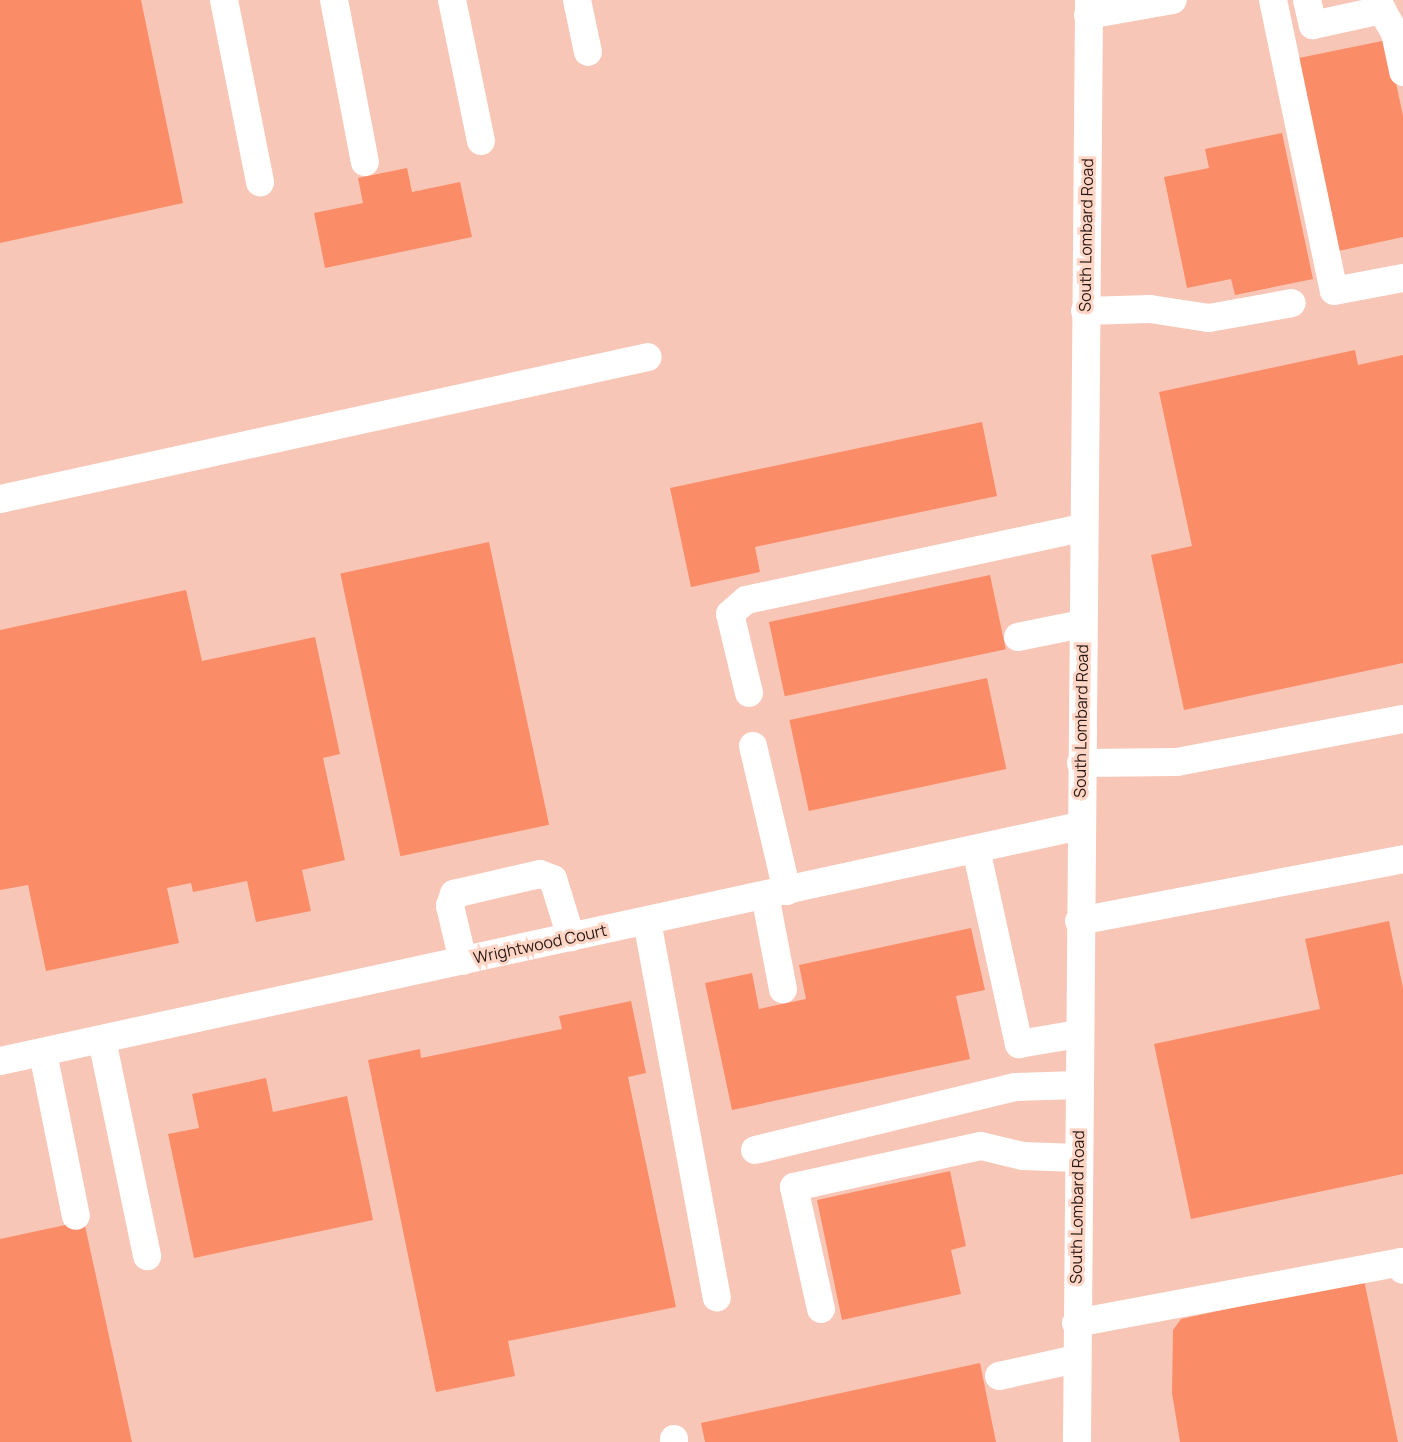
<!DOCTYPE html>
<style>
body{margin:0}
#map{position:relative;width:1403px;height:1442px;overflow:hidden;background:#ffd5c6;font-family:Manrope,sans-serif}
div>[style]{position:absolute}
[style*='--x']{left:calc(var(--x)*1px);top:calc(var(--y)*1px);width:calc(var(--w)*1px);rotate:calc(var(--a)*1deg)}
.built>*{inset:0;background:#f8c6b6;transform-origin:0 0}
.building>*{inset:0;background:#fa8d67;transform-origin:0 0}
.minor>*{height:28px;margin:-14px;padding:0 14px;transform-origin:14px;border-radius:14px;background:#fff}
span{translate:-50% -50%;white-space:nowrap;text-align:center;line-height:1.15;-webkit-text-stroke:6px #ffd5c6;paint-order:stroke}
.street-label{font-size:16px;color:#271813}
</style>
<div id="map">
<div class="built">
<div style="left:0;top:0;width:1403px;height:1442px"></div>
</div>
<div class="building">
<div style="clip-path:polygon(0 0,141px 0,183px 203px,0 243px)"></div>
<div style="clip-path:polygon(1387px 40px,1403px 116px,1403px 237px,1334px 252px,1294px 59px)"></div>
<div style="clip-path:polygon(1282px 133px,1313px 279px,1235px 295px,1231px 279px,1187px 288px,1164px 177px,1209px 168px,1205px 149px)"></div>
<div style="clip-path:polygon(407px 168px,412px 192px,460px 182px,472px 237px,325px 268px,314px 213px,363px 203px,358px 178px)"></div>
<div style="clip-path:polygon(1355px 350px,1358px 365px,1403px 355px,1403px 663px,1184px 710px,1151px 555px,1192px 546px,1159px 392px)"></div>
<div style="clip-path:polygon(982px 422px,997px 496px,755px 547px,760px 572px,691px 587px,670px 488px)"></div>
<div style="left:489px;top:542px;width:289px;height:152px;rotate:78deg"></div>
<div style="left:990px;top:575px;width:76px;height:226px;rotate:78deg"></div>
<div style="clip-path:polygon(186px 590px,202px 661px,315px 637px,340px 754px,323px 758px,345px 860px,302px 870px,311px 911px,256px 922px,247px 881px,193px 892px,191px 883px,167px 888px,179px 943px,46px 971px,28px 885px,0 890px,0 630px)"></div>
<div style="left:987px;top:678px;width:93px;height:202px;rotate:78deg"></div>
<div style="clip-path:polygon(1389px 921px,1403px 988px,1403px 1174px,1191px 1219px,1154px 1044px,1320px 1009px,1305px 939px)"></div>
<div style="clip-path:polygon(971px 928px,985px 990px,956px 996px,970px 1059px,732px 1110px,705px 983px,752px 973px,759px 1009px,806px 999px,799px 965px)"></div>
<div style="clip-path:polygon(631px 1001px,646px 1073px,628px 1077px,676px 1307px,508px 1341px,515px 1376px,436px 1392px,368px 1060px,420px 1049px,421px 1058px,562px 1029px,559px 1016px)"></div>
<div style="clip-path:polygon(266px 1078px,273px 1112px,347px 1096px,373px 1220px,194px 1258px,168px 1134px,199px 1128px,192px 1094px)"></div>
<div style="clip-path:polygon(950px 1171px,966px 1246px,951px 1250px,961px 1294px,842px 1320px,817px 1200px)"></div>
<div style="clip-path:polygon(84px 1221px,132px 1442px,0 1442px,0 1239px)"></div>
<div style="clip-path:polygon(1364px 1280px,1398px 1442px,1180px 1442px,1172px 1393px,1173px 1330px,1181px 1319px)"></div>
<div style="clip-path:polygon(980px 1363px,996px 1442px,705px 1442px,701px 1423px)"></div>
</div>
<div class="minor">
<div style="--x:224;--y:0;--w:186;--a:78.8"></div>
<div style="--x:334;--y:0;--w:165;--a:79.2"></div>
<div style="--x:452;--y:0;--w:144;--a:78.4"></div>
<div style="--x:577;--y:0;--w:53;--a:78.1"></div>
<div style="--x:1273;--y:0;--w:297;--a:78.2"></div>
<div style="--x:1334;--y:291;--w:70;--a:-10.7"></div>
<div style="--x:1307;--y:0;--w:26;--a:77"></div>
<div style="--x:1313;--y:25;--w:71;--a:-12.3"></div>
<div style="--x:1376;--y:0;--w:38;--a:60"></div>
<div style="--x:1395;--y:33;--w:40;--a:78"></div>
<div style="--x:1088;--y:15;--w:86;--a:-10"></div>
<div style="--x:1085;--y:311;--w:65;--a:-1.8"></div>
<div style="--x:1150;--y:309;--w:60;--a:8.7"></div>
<div style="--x:1209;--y:318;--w:84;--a:-10.2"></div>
<div style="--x:0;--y:499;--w:663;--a:-12.36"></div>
<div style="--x:1018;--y:637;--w:65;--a:-11.5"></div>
<div style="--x:749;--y:693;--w:81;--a:-103.5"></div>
<div style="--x:730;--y:614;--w:21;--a:-41"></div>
<div style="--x:746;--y:600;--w:345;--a:-12.1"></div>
<div style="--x:753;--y:746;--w:149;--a:76.8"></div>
<div style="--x:1081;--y:763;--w:96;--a:-0.6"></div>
<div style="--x:1177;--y:762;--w:230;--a:-10.8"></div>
<div style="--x:976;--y:849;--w:200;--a:77.6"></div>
<div style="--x:1019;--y:1044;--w:60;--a:-9.6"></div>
<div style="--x:765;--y:895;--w:96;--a:79.2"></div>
<div style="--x:647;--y:921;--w:383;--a:79.5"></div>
<div style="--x:1079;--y:921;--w:330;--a:-10.8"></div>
<div style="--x:463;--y:961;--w:57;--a:-103.3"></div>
<div style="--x:450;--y:906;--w:13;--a:-72"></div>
<div style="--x:454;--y:894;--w:88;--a:-13.1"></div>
<div style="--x:540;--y:874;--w:14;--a:21"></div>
<div style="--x:553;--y:879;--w:61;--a:72.8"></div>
<div style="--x:102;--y:1040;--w:221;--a:78.2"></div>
<div style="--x:43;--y:1053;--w:166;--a:78.6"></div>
<div style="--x:0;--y:1061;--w:1105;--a:-12.28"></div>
<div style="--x:755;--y:1150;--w:268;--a:-13.6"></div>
<div style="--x:1015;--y:1087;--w:63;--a:-1.8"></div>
<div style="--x:821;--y:1309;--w:125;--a:-102.5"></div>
<div style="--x:794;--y:1187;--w:191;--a:-12.4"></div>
<div style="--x:981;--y:1146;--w:43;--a:13.4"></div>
<div style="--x:1023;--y:1156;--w:54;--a:2.1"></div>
<div style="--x:1076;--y:1323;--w:331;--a:-10.6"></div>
<div style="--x:1401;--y:1262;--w:8;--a:76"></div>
<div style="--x:999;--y:1376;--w:79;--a:-12.4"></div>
<div style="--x:674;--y:1439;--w:3;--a:90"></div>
<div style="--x:1077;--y:1442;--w:1442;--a:-89.52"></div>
</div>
<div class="street-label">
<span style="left:1086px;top:235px;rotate:-89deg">South Lombard Road</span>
<span style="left:1081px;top:721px;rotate:-89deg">South Lombard Road</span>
<span style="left:540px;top:944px;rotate:-12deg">Wrightwood Court</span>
<span style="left:1077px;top:1207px;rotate:-89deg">South Lombard Road</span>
</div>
</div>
